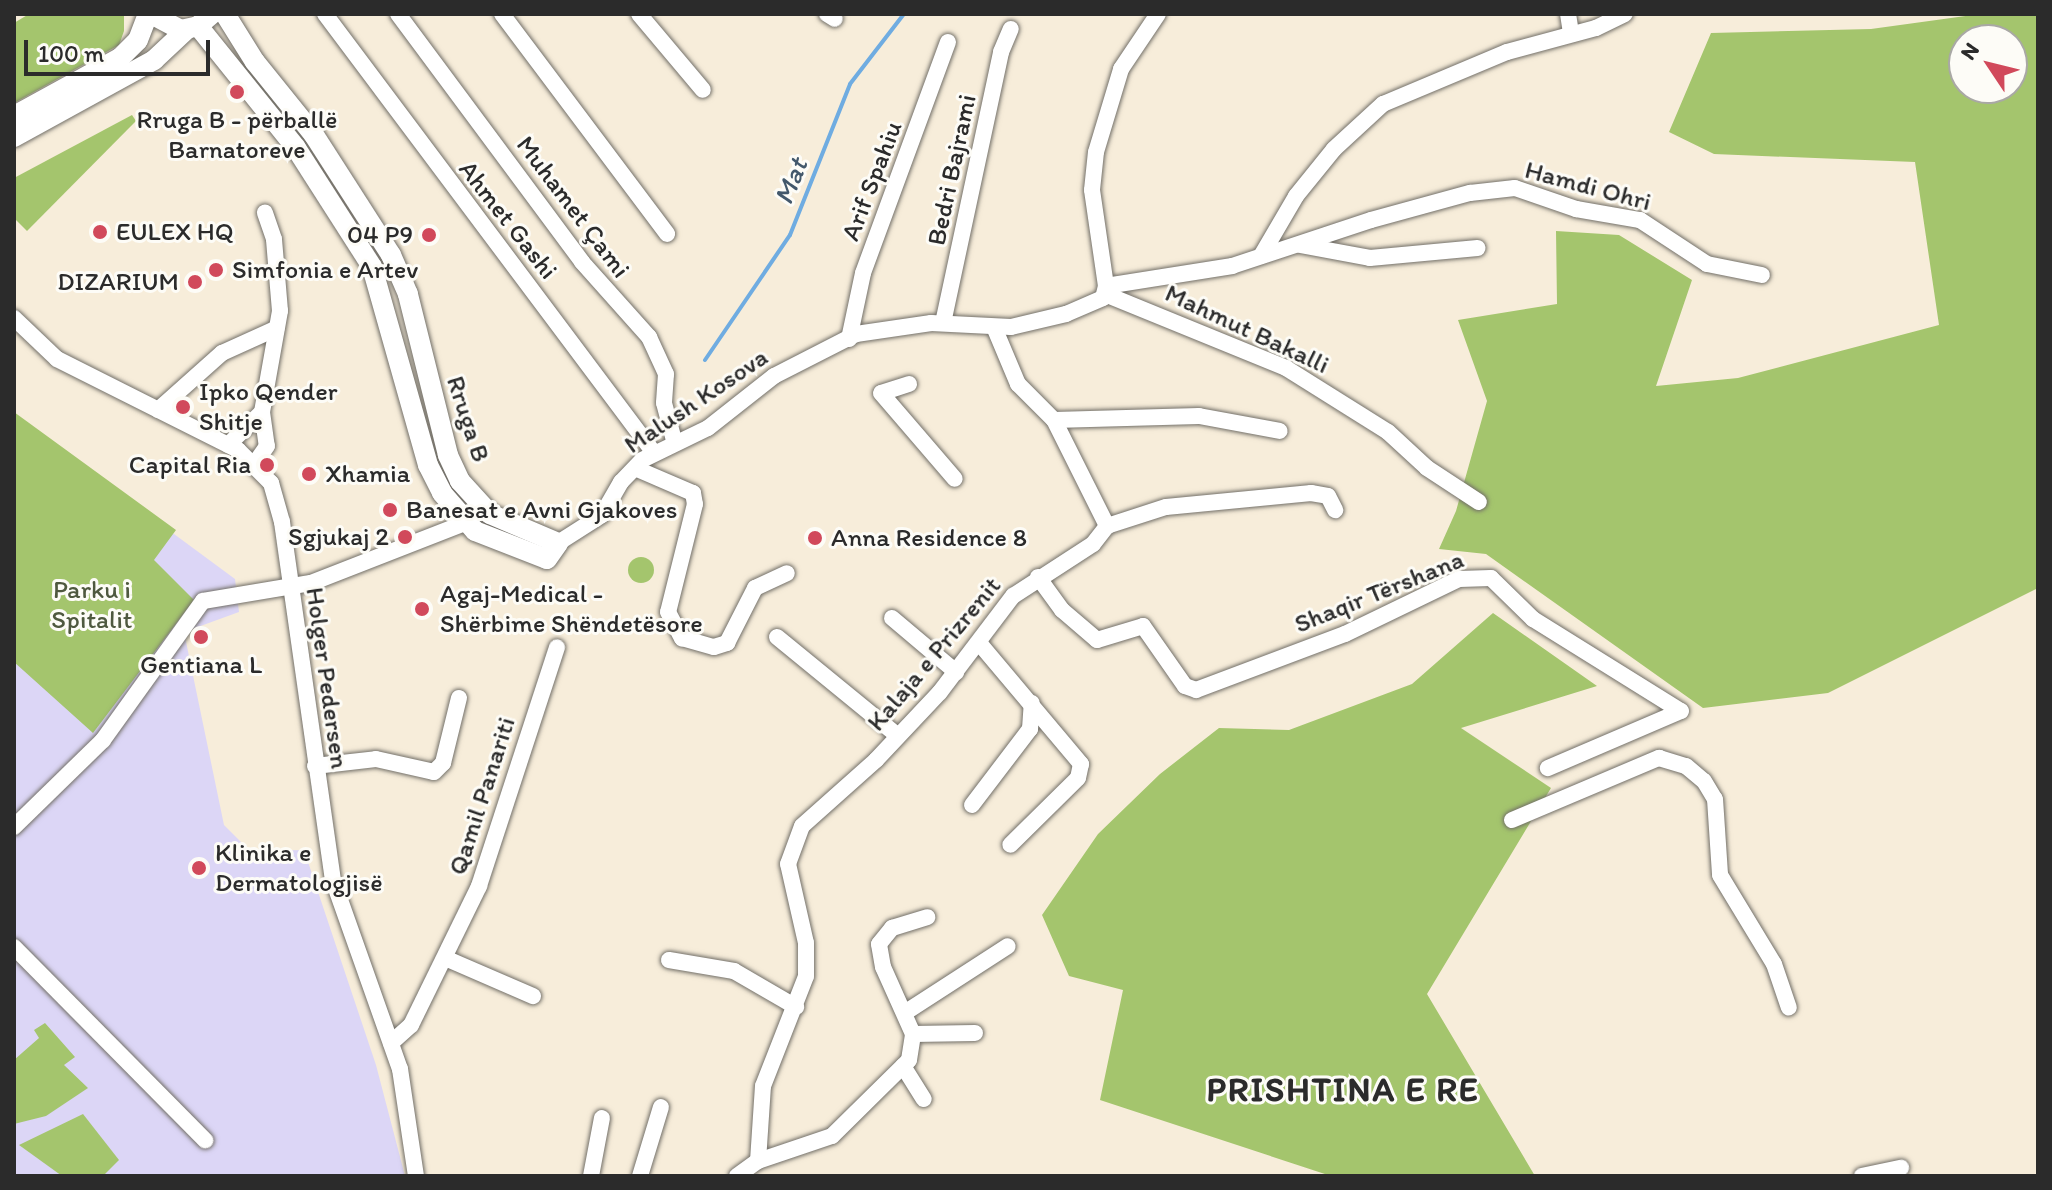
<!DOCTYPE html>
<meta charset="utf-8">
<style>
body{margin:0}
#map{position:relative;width:2052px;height:1190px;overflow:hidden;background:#f7edda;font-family:Itim,sans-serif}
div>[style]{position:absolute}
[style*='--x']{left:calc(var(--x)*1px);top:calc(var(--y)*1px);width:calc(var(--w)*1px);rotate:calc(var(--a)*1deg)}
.built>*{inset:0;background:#dcd6f6}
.green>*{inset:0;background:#a4c56d}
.round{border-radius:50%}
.stream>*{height:4px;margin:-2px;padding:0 2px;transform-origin:2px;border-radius:2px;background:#6face1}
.roads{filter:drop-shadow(0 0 2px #726f68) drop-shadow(0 0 2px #726f68)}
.minor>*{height:16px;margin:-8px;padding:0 8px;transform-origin:8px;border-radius:8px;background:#fff}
.major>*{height:20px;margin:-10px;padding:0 10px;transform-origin:10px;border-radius:10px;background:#fff}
.dots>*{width:22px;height:22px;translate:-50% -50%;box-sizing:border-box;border:4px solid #fdfcf7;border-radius:50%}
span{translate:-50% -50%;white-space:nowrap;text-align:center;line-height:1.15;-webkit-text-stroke:6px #fdfcf7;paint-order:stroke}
.poi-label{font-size:26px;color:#2b2b2b}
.left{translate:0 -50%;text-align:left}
.right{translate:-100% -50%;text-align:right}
.street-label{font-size:26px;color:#2b2b2b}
.park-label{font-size:26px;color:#4f593f}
.water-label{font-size:28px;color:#43586b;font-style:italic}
.district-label{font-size:34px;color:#2b2b2b;font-weight:700;letter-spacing:2px}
.frame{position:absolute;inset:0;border:16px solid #2b2b2b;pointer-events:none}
.north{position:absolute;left:1948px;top:24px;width:80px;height:80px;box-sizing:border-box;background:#fdfcf7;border:2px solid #a9a8a5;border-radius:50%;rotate:305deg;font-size:22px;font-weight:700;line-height:32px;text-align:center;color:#2b2b2b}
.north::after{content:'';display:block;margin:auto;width:28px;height:36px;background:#d1495b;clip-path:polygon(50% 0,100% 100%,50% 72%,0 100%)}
.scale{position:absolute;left:24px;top:40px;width:186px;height:36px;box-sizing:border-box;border:4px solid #2b2b2b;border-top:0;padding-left:10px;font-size:24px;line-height:28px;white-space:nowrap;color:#2b2b2b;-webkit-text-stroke:6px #fdfcf7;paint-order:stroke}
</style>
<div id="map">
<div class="built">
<div style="clip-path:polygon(14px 416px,235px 579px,239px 612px,184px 632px,224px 825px,250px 851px,304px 850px,376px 1065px,405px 1176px,14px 1176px)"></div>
</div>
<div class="green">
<div style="clip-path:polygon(29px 14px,124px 14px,124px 31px,119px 45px,16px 102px,14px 23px)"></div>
<div style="clip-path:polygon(evenodd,1980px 14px,2038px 14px,2038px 588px,1828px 693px,1703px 708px,1486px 554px,1439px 549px,1456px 511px,1487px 401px,1458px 320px,1557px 304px,1556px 231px,1619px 235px,1692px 280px,1656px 386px,1738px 378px,1939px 325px,1915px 162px,1714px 154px,1669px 132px,1711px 33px,1871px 29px,1980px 14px,1964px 40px,2012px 40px,2012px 88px,1964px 88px,1964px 40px)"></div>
<div style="clip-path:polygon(132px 115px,136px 121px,27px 231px,14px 218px,14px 178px)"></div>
<div style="clip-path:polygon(14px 412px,176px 530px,154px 560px,194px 600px,93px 733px,14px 662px)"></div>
<div class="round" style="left:628px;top:557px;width:26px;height:26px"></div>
<div style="clip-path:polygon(1493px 613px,1597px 686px,1461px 728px,1551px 788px,1427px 994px,1535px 1176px,1331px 1176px,1100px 1100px,1123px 990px,1069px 976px,1042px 915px,1098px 834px,1160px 774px,1219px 728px,1289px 730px,1412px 684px)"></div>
<div style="clip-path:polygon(45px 1023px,75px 1057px,64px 1065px,88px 1088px,46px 1116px,14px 1124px,14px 1060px,39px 1038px,34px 1030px)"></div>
<div style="clip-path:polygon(83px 1114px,119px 1160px,103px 1176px,62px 1176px,19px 1145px)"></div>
</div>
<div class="stream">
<div style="--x:705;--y:360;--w:151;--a:-55.8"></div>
<div style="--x:790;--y:235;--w:162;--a:-68.3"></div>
<div style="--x:850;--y:84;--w:88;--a:-52.4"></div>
</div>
<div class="roads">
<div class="minor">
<div style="--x:325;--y:14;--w:549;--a:53.15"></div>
<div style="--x:398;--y:14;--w:309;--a:53.4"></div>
<div style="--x:582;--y:262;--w:101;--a:48.2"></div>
<div style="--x:649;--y:337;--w:41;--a:65.3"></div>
<div style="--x:666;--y:374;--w:29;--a:94"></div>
<div style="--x:664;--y:403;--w:39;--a:75"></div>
<div style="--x:502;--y:14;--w:275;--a:53.1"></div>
<div style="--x:639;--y:14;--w:99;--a:49.9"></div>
<div style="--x:827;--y:14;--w:9;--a:32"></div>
<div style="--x:1568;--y:14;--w:20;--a:81"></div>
<div style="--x:1300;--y:245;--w:71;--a:10.5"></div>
<div style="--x:1370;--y:258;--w:108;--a:-5.3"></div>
<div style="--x:1261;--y:256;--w:69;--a:-59.7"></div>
<div style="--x:1296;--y:196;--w:60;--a:-51"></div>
<div style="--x:1334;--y:149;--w:67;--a:-42.6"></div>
<div style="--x:1383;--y:104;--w:134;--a:-22.8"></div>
<div style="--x:1507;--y:52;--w:92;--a:-15.1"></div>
<div style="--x:1596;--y:28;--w:32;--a:-26"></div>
<div style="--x:1106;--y:286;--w:128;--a:-9"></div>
<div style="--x:1232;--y:266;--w:146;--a:-18.3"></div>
<div style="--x:1371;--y:220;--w:103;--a:-15.3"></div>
<div style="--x:1470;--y:193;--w:45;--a:-6.3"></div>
<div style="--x:1515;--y:188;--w:65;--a:19"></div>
<div style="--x:1576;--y:209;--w:65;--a:9.8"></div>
<div style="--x:1640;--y:220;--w:80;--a:33.3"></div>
<div style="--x:1707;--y:264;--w:56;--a:11.3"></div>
<div style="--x:1105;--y:294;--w:196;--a:22.2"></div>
<div style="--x:1286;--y:368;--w:120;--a:32.1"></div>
<div style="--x:1388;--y:432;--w:53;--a:42.7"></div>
<div style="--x:1427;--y:468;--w:62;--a:33.2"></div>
<div style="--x:14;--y:318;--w:59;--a:43.6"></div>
<div style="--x:57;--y:359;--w:203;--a:26.7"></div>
<div style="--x:238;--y:450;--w:47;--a:45"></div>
<div style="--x:271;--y:483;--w:41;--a:74.2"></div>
<div style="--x:282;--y:522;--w:362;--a:81.9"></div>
<div style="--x:333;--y:880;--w:201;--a:70.5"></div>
<div style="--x:400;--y:1069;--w:108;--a:81.5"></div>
<div style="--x:943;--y:323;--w:277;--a:-77.9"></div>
<div style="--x:1001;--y:52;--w:25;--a:-67"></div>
<div style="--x:994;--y:327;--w:62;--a:67.2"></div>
<div style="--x:1018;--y:384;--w:51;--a:45"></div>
<div style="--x:1054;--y:420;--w:119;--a:63.4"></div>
<div style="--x:849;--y:339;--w:67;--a:-78"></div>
<div style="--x:863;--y:273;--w:246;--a:-69.8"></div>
<div style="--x:909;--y:384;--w:29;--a:162"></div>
<div style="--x:881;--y:393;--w:113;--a:49.3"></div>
<div style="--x:158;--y:410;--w:86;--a:-41.7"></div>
<div style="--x:222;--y:353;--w:60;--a:-24.4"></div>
<div style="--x:262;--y:412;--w:103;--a:-79.9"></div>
<div style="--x:280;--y:311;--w:72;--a:-94.8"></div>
<div style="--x:274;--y:239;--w:28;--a:-109"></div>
<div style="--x:1054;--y:420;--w:145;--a:-1.6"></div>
<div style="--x:1199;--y:416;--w:82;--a:10.5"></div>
<div style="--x:228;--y:445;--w:47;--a:-44.1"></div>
<div style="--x:262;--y:412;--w:34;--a:82"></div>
<div style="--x:267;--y:446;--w:19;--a:125"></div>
<div style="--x:637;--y:469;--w:61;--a:23.2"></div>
<div style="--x:693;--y:493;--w:11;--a:80"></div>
<div style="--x:695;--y:504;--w:111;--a:104"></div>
<div style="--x:668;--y:612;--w:30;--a:62"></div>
<div style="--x:682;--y:638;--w:33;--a:16"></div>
<div style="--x:714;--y:647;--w:14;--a:-17"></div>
<div style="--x:727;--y:643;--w:62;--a:-63"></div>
<div style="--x:755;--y:588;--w:35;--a:-25"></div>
<div style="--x:558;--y:543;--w:52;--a:-32.5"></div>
<div style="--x:602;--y:515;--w:38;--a:-60"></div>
<div style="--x:621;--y:482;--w:30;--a:-46"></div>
<div style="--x:642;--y:460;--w:73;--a:-25.9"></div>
<div style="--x:708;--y:428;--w:84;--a:-38.2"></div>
<div style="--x:774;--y:376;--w:92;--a:-27.1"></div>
<div style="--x:856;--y:334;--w:76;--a:-8.3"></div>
<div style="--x:931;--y:323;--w:80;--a:2.9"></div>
<div style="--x:1011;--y:327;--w:57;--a:-13.3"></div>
<div style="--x:1066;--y:314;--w:40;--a:-23.4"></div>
<div style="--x:1103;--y:298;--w:12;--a:-76"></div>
<div style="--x:1106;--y:286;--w:97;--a:-98.3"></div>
<div style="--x:1092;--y:190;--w:38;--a:-84"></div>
<div style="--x:1096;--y:152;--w:87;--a:-73.2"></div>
<div style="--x:1121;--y:69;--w:66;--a:-56.1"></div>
<div style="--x:1038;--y:577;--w:41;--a:54"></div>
<div style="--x:1062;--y:610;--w:46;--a:40.6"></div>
<div style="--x:1097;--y:640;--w:48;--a:-16.9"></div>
<div style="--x:1143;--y:626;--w:73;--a:55"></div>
<div style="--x:1185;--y:686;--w:12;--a:20"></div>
<div style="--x:1196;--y:690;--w:159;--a:-20.6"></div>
<div style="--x:1345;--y:634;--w:127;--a:-25.8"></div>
<div style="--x:1459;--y:579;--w:32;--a:-2"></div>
<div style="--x:1491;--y:578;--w:59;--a:44.3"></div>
<div style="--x:1533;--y:619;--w:174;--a:31.9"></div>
<div style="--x:1681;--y:711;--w:145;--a:156.8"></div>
<div style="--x:892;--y:618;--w:84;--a:40.2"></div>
<div style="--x:777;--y:637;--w:156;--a:39.3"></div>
<div style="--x:980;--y:644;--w:157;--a:49.9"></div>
<div style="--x:1081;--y:764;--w:14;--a:102"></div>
<div style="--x:1078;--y:778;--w:95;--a:135.4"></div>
<div style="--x:315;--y:766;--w:61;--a:-6.5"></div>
<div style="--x:376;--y:759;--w:59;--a:12.6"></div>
<div style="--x:434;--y:772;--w:13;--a:-45"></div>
<div style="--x:443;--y:763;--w:67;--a:-76.2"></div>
<div style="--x:972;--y:805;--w:96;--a:-52.7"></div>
<div style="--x:1030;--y:729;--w:26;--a:-86"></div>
<div style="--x:1512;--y:820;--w:160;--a:-22.9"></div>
<div style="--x:1659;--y:758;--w:28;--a:17"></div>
<div style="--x:1686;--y:766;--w:23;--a:40"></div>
<div style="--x:1704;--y:781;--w:21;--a:59"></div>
<div style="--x:1715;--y:799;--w:76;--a:86.2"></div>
<div style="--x:1720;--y:875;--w:104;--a:58.8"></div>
<div style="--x:1774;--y:964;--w:46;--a:71.2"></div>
<div style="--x:14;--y:827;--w:124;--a:-44.3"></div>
<div style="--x:103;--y:740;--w:171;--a:-54.3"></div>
<div style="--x:203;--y:601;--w:109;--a:-9.5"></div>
<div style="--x:311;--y:583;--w:165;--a:-21.3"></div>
<div style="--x:14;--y:947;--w:272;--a:45.3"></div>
<div style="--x:445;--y:958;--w:96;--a:23.4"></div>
<div style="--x:669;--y:960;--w:66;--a:9.6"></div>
<div style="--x:734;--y:971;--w:72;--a:30.1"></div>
<div style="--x:906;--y:1012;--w:121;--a:-32.9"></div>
<div style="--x:913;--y:1034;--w:62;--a:-0.9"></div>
<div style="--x:391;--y:1043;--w:27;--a:-42"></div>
<div style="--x:411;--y:1025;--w:155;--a:-63.9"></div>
<div style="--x:479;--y:886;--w:251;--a:-71.9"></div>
<div style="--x:903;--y:1066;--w:39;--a:58"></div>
<div style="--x:758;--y:1161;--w:75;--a:-86.2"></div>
<div style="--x:763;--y:1086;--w:118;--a:-68.6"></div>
<div style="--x:806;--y:976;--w:33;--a:-90"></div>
<div style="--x:806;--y:943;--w:81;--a:-102.8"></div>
<div style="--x:788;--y:864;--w:40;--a:-69.8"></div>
<div style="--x:802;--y:826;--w:99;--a:-41.7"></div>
<div style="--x:876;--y:760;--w:93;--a:-46.7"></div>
<div style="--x:940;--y:692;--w:121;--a:-52.8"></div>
<div style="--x:1013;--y:596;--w:95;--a:-33"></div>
<div style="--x:1093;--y:544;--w:23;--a:-52"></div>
<div style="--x:1107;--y:526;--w:62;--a:-17.9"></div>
<div style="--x:1166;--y:507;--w:146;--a:-5.5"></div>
<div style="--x:1311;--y:493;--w:17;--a:10"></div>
<div style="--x:1328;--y:496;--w:16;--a:63"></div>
<div style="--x:591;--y:1176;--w:59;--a:-79.3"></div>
<div style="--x:640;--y:1176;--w:72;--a:-73.1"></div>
<div style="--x:737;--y:1176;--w:26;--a:-36"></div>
<div style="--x:758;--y:1161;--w:78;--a:-18.7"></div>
<div style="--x:832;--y:1136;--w:108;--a:-44.6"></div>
<div style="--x:909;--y:1060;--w:26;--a:-81"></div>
<div style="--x:913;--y:1034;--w:73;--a:-114.1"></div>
<div style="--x:883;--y:967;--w:23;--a:-100"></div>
<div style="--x:879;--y:944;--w:21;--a:-51"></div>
<div style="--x:892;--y:928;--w:37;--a:-17"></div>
<div style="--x:1862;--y:1176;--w:40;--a:-12"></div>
</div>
<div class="major">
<div style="--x:151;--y:14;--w:34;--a:28"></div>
<div style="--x:181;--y:30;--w:17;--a:-13"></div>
<div style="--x:198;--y:26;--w:18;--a:-41"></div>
<div style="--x:198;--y:26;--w:156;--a:51.2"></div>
<div style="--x:296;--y:148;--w:141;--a:57.4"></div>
<div style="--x:372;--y:267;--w:206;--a:74.2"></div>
<div style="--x:428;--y:465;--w:31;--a:63"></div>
<div style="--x:442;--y:493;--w:50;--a:49"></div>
<div style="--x:475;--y:531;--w:77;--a:21.3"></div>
<div style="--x:547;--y:559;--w:19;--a:-55"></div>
<div style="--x:558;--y:543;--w:74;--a:-156.9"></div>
<div style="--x:490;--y:514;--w:45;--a:-132.3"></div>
<div style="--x:460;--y:481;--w:29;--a:-115"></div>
<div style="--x:448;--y:455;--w:166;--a:-104"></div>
<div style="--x:408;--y:294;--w:43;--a:-113.6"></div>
<div style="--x:391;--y:255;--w:143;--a:-122.7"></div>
<div style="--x:314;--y:135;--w:94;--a:-128.9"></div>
<div style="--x:255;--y:62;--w:57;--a:-122"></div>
<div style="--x:14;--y:116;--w:121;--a:-28.7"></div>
<div style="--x:120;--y:58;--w:25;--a:-45"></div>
<div style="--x:138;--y:40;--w:28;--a:-69"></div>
<div style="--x:14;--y:137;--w:160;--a:-28.8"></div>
<div style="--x:154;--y:60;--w:45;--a:-43.2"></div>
</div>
</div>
<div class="dots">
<div style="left:237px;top:92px;background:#d1495b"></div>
<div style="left:100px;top:232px;background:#d1495b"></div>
<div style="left:429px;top:235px;background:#d1495b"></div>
<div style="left:216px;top:270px;background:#d1495b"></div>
<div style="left:195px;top:282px;background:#d1495b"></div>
<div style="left:183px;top:407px;background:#d1495b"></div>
<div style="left:267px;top:465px;background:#d1495b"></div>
<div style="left:309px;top:474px;background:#d1495b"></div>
<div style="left:390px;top:510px;background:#d1495b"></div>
<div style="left:405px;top:537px;background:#d1495b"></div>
<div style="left:815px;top:538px;background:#d1495b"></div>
<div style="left:422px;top:609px;background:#d1495b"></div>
<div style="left:201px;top:637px;background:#d1495b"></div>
<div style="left:199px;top:868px;background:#d1495b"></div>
</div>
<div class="poi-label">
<span style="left:237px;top:135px">Rruga B - përballë<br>Barnatoreve</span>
<span class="left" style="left:116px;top:232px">EULEX HQ</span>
<span class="right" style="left:413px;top:235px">04 P9</span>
<span class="left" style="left:232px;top:270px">Simfonia e Artev</span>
<span class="right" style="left:179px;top:282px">DIZARIUM</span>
<span class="left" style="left:199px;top:407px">Ipko Qender<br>Shitje</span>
<span class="right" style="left:251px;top:465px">Capital Ria</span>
<span class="left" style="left:325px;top:474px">Xhamia</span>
<span class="left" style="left:406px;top:510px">Banesat e Avni Gjakoves</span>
<span class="right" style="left:389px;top:537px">Sgjukaj 2</span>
<span class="left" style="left:831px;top:538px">Anna Residence 8</span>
<span class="left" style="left:440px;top:609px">Agaj-Medical -<br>Shërbime Shëndetësore</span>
<span style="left:201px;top:665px">Gentiana L</span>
<span class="left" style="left:215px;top:868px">Klinika e<br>Dermatologjisë</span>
</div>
<div class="street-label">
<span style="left:952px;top:170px;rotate:-78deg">Bedri Bajrami</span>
<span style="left:872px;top:181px;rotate:-69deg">Arif Spahiu</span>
<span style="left:1588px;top:186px;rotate:15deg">Hamdi Ohri</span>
<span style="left:573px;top:207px;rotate:53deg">Muhamet Çami</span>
<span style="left:508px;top:220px;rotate:52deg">Ahmet Gashi</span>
<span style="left:1247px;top:329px;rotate:25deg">Mahmut Bakalli</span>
<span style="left:696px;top:401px;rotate:-34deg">Malush Kosova</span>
<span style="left:468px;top:419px;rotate:72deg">Rruga B</span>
<span style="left:1379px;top:592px;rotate:-22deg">Shaqir Tërshana</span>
<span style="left:934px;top:654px;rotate:-50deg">Kalaja e Prizrenit</span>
<span style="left:327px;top:678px;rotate:82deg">Holger Pedersen</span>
<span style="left:482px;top:796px;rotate:-72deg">Qamil Panariti</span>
</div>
<div class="park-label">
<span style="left:92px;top:605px">Parku i<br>Spitalit</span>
</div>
<div class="water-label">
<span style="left:790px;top:181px;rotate:-68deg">Mat</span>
</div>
<div class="district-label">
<span style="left:1343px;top:1090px">PRISHTINA E RE</span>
</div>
<div class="frame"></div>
<div class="north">N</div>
<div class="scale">100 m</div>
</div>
